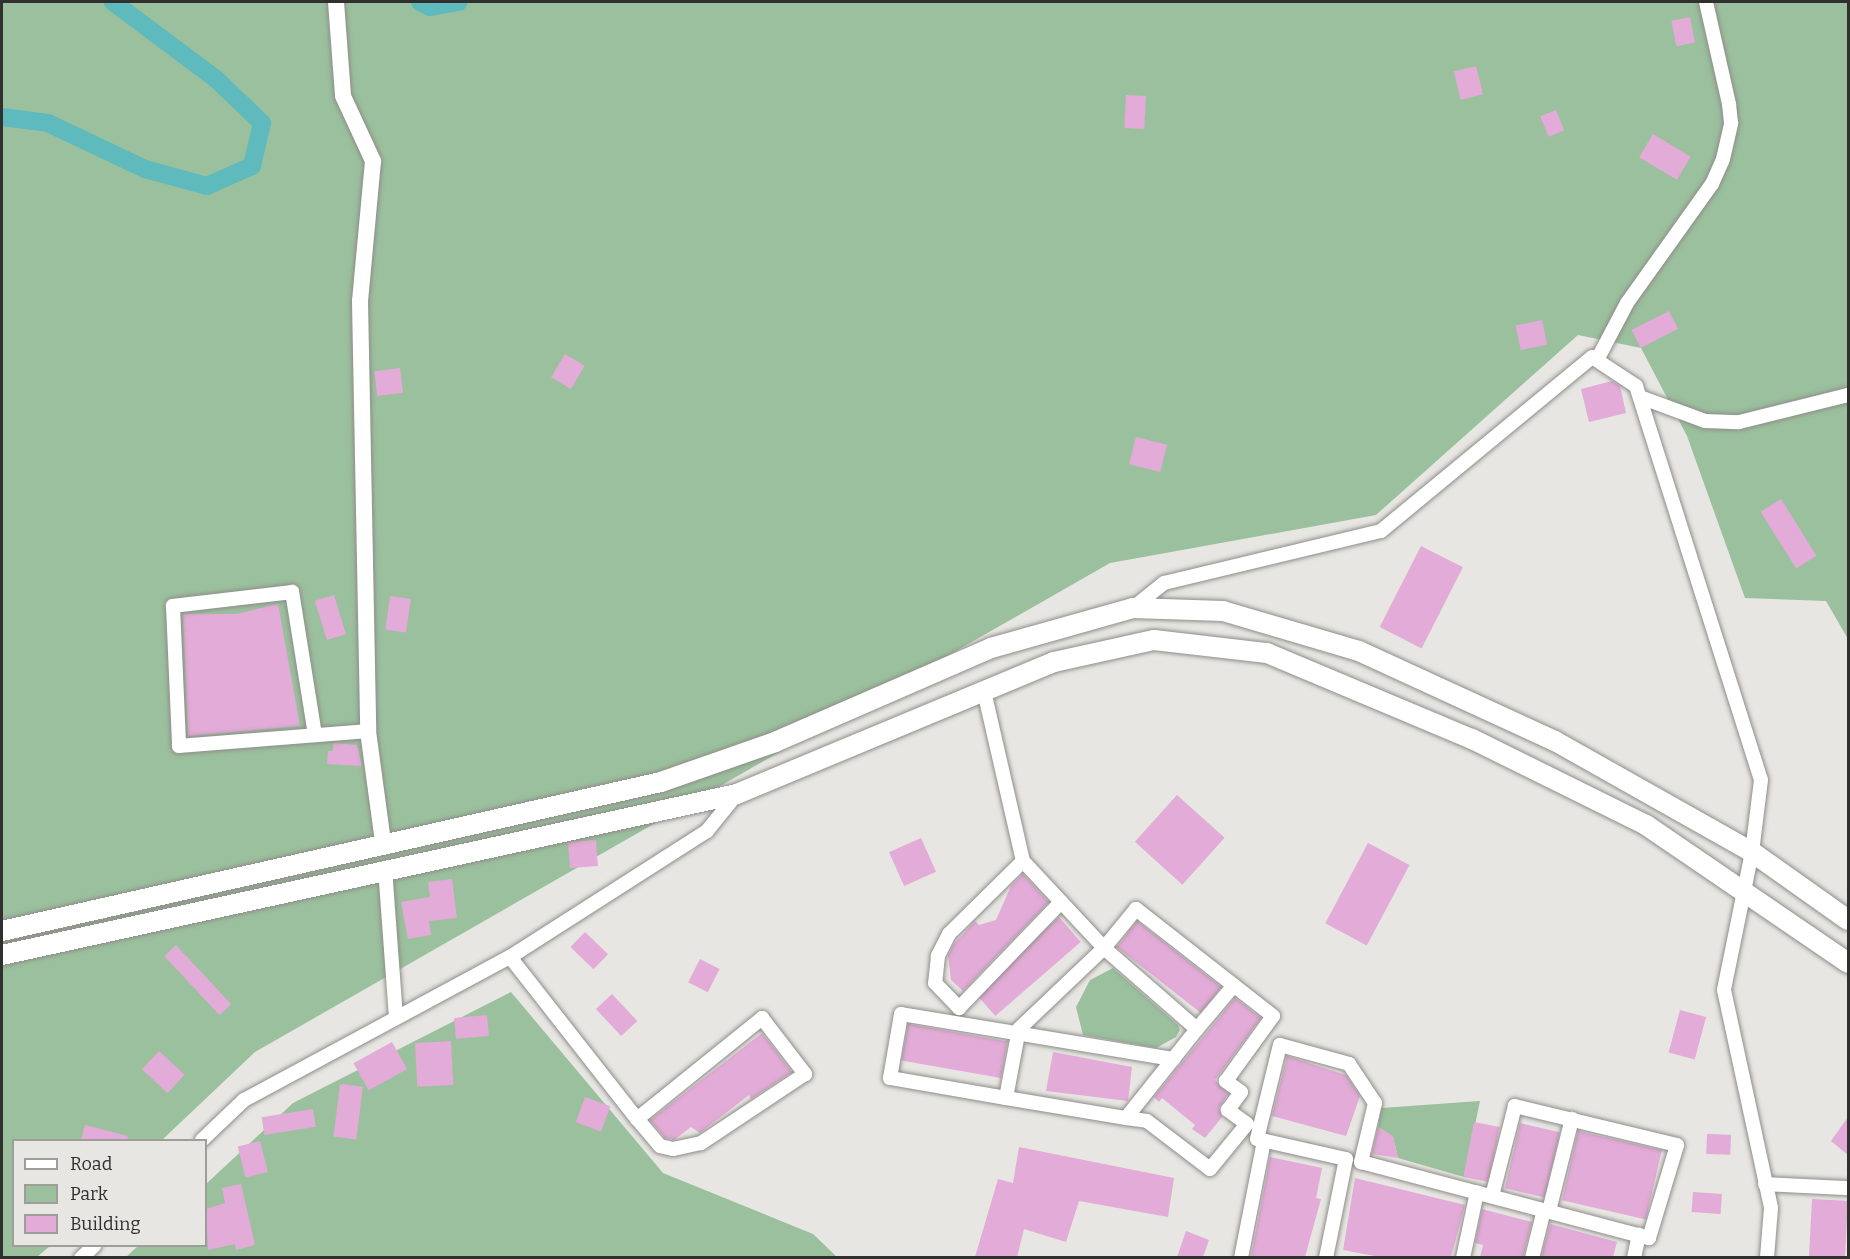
<!DOCTYPE html>
<style>
body{margin:0}
#map{position:relative;width:1850px;height:1259px;overflow:hidden;background:#e7e6e2;font-family:Bitter,serif}
div>[style]{position:absolute}
[style*='--x']{left:calc(var(--x)*1px);top:calc(var(--y)*1px);width:calc(var(--w)*1px);rotate:calc(var(--a)*1deg)}
.green>*{inset:0;background:#9bc09d}
.canal>*{height:18px;margin:-9px;padding:0 9px;transform-origin:9px;border-radius:9px;background:#5ebabc}
.building>*{inset:0;background:#e3abd7;transform-origin:0 0}
.roads{filter:drop-shadow(0 0 2px #8e8d89) drop-shadow(0 0 2px #8e8d89)}
.minor>*{height:14px;margin:-7px;padding:0 7px;transform-origin:7px;border-radius:7px;background:#fff}
.tertiary>*{height:16px;margin:-8px;padding:0 8px;transform-origin:8px;border-radius:8px;background:#fff}
.primary>*{height:20px;margin:-10px;padding:0 10px;transform-origin:10px;border-radius:10px;background:#fff}
span{translate:-50% -50%;white-space:nowrap;text-align:center;line-height:1.15;-webkit-text-stroke:4.5px #e7e6e2;paint-order:stroke}
.frame{position:absolute;inset:0;border:3px solid #30302e;pointer-events:none}
.legend{position:absolute;left:12px;top:1139px;width:195px;height:108px;box-sizing:border-box;background:#e7e6e2;border:2px solid #9e9d9a;margin:0;padding:8px 10px;list-style:none;font-size:18px;color:#30302e}
.legend li{display:flex;align-items:center;gap:12px;height:30px}
.legend b{width:30px;border:2px solid #9e9d9a}
</style>
<div id="map">
<div class="green">
<div style="clip-path:polygon(2px 2px,1848px 2px,1848px 639px,1826px 601px,1745px 598px,1687px 436px,1641px 348px,1578px 335px,1376px 515px,1110px 563px,255px 1052px,162px 1140px,14px 1140px,14px 1246px,50px 1246px,37px 1257px,2px 1258px)"></div>
<div style="clip-path:polygon(1113px 968px,1178px 1025px,1180px 1030px,1176px 1037px,1156px 1048px,1083px 1035px,1076px 1007px,1090px 980px)"></div>
<div style="clip-path:polygon(511px 992px,663px 1173px,813px 1234px,837px 1257px,125px 1258px,138px 1246px,206px 1246px,206px 1184px,293px 1103px)"></div>
<div style="clip-path:polygon(1480px 1101px,1464px 1177px,1398px 1158px,1393px 1137px,1378px 1127px,1381px 1108px)"></div>
</div>
<div class="canal">
<div style="--x:420;--y:2;--w:11;--a:27"></div>
<div style="--x:430;--y:7;--w:29;--a:-10"></div>
<div style="--x:2;--y:117;--w:46;--a:7.4"></div>
<div style="--x:48;--y:123;--w:107;--a:25.4"></div>
<div style="--x:145;--y:169;--w:64;--a:15.3"></div>
<div style="--x:207;--y:186;--w:49;--a:-24"></div>
<div style="--x:252;--y:166;--w:44;--a:-76.9"></div>
<div style="--x:262;--y:123;--w:64;--a:-136.3"></div>
<div style="--x:216;--y:79;--w:129;--a:-143.2"></div>
</div>
<div class="building">
<div style="left:1690px;top:17px;width:26px;height:19px;rotate:79deg"></div>
<div style="left:1476px;top:66px;width:29px;height:23px;rotate:76deg"></div>
<div style="left:1126px;top:95px;width:20px;height:33px;rotate:3deg"></div>
<div style="left:1556px;top:110px;width:22px;height:17px;rotate:68deg"></div>
<div style="left:1653px;top:134px;width:44px;height:27px;rotate:31deg"></div>
<div style="left:1669px;top:311px;width:20px;height:42px;rotate:63deg"></div>
<div style="left:1542px;top:320px;width:25px;height:27px;rotate:78deg"></div>
<div style="left:565px;top:354px;width:23px;height:27px;rotate:31deg"></div>
<div style="left:400px;top:368px;width:25px;height:26px;rotate:83deg"></div>
<div style="clip-path:polygon(1612px 381px,1620px 386px,1626px 413px,1589px 422px,1581px 389px)"></div>
<div style="left:1136px;top:437px;width:32px;height:28px;rotate:14deg"></div>
<div style="left:1781px;top:499px;width:67px;height:24px;rotate:58deg"></div>
<div style="left:1421px;top:546px;width:47px;height:91px;rotate:27deg"></div>
<div style="left:334px;top:595px;width:41px;height:20px;rotate:73deg"></div>
<div style="left:390px;top:596px;width:21px;height:34px;rotate:8deg"></div>
<div style="clip-path:polygon(278px 604px,300px 726px,188px 736px,183px 614px,237px 614px)"></div>
<div style="clip-path:polygon(333px 743px,357px 745px,362px 766px,327px 764px,328px 751px,333px 751px)"></div>
<div style="left:1177px;top:795px;width:64px;height:63px;rotate:42deg"></div>
<div style="left:921px;top:838px;width:37px;height:35px;rotate:66deg"></div>
<div style="left:596px;top:840px;width:26px;height:28px;rotate:86deg"></div>
<div style="left:1368px;top:843px;width:47px;height:91px;rotate:28deg"></div>
<div style="clip-path:polygon(1023px 874px,1049px 902px,963px 991px,951px 980px,948px 955px,954px 944px,975px 921px,979px 925px,996px 920px,1011px 886px)"></div>
<div style="clip-path:polygon(452px 879px,457px 918px,429px 921px,431px 935px,408px 939px,401px 902px,430px 897px,428px 882px)"></div>
<div style="left:1059px;top:917px;width:33px;height:113px;rotate:49deg"></div>
<div style="left:1137px;top:921px;width:107px;height:33px;rotate:38deg"></div>
<div style="left:585px;top:932px;width:32px;height:21px;rotate:44deg"></div>
<div style="left:176px;top:945px;width:81px;height:16px;rotate:47deg"></div>
<div style="left:700px;top:959px;width:22px;height:26px;rotate:27deg"></div>
<div style="left:612px;top:994px;width:37px;height:22px;rotate:47deg"></div>
<div style="clip-path:polygon(1235px 998px,1261px 1018px,1215px 1080px,1228px 1094px,1219px 1108px,1222px 1117px,1205px 1138px,1192px 1129px,1195px 1125px,1162px 1098px,1159px 1102px,1154px 1097px)"></div>
<div style="left:1680px;top:1010px;width:27px;height:44px;rotate:15deg"></div>
<div style="left:487px;top:1015px;width:21px;height:33px;rotate:85deg"></div>
<div style="left:908px;top:1024px;width:101px;height:37px;rotate:10deg"></div>
<div style="clip-path:polygon(762px 1033px,792px 1072px,751px 1099px,749px 1095px,700px 1133px,691px 1127px,674px 1140px,665px 1138px,650px 1120px)"></div>
<div style="left:451px;top:1041px;width:44px;height:36px;rotate:87deg"></div>
<div style="left:392px;top:1042px;width:31px;height:44px;rotate:61deg"></div>
<div style="left:159px;top:1051px;width:35px;height:25px;rotate:43deg"></div>
<div style="clip-path:polygon(1053px 1052px,1132px 1067px,1128px 1101px,1046px 1091px)"></div>
<div style="clip-path:polygon(1287px 1056px,1346px 1075px,1360px 1096px,1346px 1136px,1272px 1116px)"></div>
<div style="left:340px;top:1084px;width:23px;height:53px;rotate:7deg"></div>
<div style="left:585px;top:1097px;width:27px;height:27px;rotate:20deg"></div>
<div style="left:313px;top:1109px;width:18px;height:52px;rotate:81deg"></div>
<div style="clip-path:polygon(1848px 1117px,1848px 1155px,1831px 1141px)"></div>
<div style="left:1474px;top:1122px;width:26px;height:56px;rotate:11deg"></div>
<div style="left:1520px;top:1123px;width:41px;height:67px;rotate:13deg"></div>
<div style="clip-path:polygon(85px 1125px,128px 1136px,127px 1140px,81px 1140px)"></div>
<div style="clip-path:polygon(1378px 1127px,1393px 1136px,1398px 1158px,1372px 1154px)"></div>
<div style="left:1578px;top:1131px;width:86px;height:71px;rotate:13deg"></div>
<div style="left:1707px;top:1134px;width:24px;height:20px;rotate:2deg"></div>
<div style="left:260px;top:1141px;width:32px;height:23px;rotate:76deg"></div>
<div style="clip-path:polygon(1019px 1147px,1174px 1178px,1168px 1217px,1079px 1201px,1066px 1242px,1024px 1229px,1017px 1257px,975px 1257px,998px 1179px,1013px 1183px)"></div>
<div style="clip-path:polygon(1270px 1157px,1322px 1168px,1316px 1198px,1321px 1199px,1305px 1257px,1251px 1257px)"></div>
<div style="clip-path:polygon(1355px 1178px,1465px 1205px,1451px 1257px,1380px 1257px,1343px 1250px)"></div>
<div style="clip-path:polygon(241px 1184px,255px 1245px,236px 1250px,235px 1244px,208px 1250px,206px 1209px,225px 1203px,222px 1188px)"></div>
<div style="left:1693px;top:1192px;width:29px;height:20px;rotate:4deg"></div>
<div style="left:1812px;top:1199px;width:36px;height:58px;rotate:3deg"></div>
<div style="clip-path:polygon(1482px 1209px,1532px 1222px,1523px 1257px,1480px 1257px,1483px 1245px,1475px 1243px)"></div>
<div style="clip-path:polygon(1550px 1224px,1617px 1242px,1613px 1257px,1541px 1257px)"></div>
<div style="clip-path:polygon(1186px 1231px,1209px 1240px,1203px 1257px,1177px 1257px)"></div>
</div>
<div class="roads">
<div class="minor">
<div style="--x:1597;--y:360;--w:64;--a:-62.2"></div>
<div style="--x:1627;--y:303;--w:146;--a:-54.5"></div>
<div style="--x:1712;--y:184;--w:27;--a:-66"></div>
<div style="--x:1723;--y:159;--w:37;--a:-77"></div>
<div style="--x:1731;--y:123;--w:19;--a:-96"></div>
<div style="--x:1729;--y:104;--w:105;--a:-102.7"></div>
<div style="--x:1640;--y:397;--w:69;--a:20.3"></div>
<div style="--x:1705;--y:421;--w:34;--a:2"></div>
<div style="--x:1739;--y:422;--w:112;--a:-13.9"></div>
<div style="--x:1133;--y:608;--w:40;--a:-39"></div>
<div style="--x:1164;--y:583;--w:223;--a:-13.5"></div>
<div style="--x:1381;--y:531;--w:273;--a:-39.5"></div>
<div style="--x:1592;--y:357;--w:53;--a:33.4"></div>
<div style="--x:1636;--y:386;--w:413;--a:72.4"></div>
<div style="--x:1761;--y:780;--w:73;--a:97.1"></div>
<div style="--x:1752;--y:852;--w:141;--a:101.5"></div>
<div style="--x:1724;--y:990;--w:223;--a:77.8"></div>
<div style="--x:1771;--y:1208;--w:50;--a:94.6"></div>
<div style="--x:984;--y:691;--w:174;--a:77.1"></div>
<div style="--x:1023;--y:861;--w:119;--a:47"></div>
<div style="--x:1104;--y:948;--w:117;--a:136.4"></div>
<div style="--x:1019;--y:1029;--w:70;--a:100.7"></div>
<div style="--x:1006;--y:1098;--w:122;--a:9.5"></div>
<div style="--x:1126;--y:1118;--w:21;--a:8"></div>
<div style="--x:1147;--y:1121;--w:79;--a:37.3"></div>
<div style="--x:1210;--y:1169;--w:58;--a:-50.6"></div>
<div style="--x:1247;--y:1124;--w:24;--a:-144"></div>
<div style="--x:1228;--y:1110;--w:22;--a:-54"></div>
<div style="--x:1241;--y:1092;--w:19;--a:-144"></div>
<div style="--x:1226;--y:1081;--w:80;--a:-54.1"></div>
<div style="--x:1273;--y:1016;--w:174;--a:-142"></div>
<div style="--x:1136;--y:909;--w:50;--a:129.4"></div>
<div style="--x:1104;--y:948;--w:123;--a:41.1"></div>
<div style="--x:1197;--y:1029;--w:114;--a:128.6"></div>
<div style="--x:315;--y:735;--w:145;--a:-99.1"></div>
<div style="--x:292;--y:592;--w:120;--a:173.3"></div>
<div style="--x:173;--y:606;--w:140;--a:87.5"></div>
<div style="--x:179;--y:746;--w:190;--a:-4.5"></div>
<div style="--x:1023;--y:861;--w:104;--a:135.4"></div>
<div style="--x:949;--y:934;--w:25;--a:117"></div>
<div style="--x:938;--y:956;--w:27;--a:96"></div>
<div style="--x:935;--y:983;--w:35;--a:46"></div>
<div style="--x:959;--y:1008;--w:147;--a:-46.1"></div>
<div style="--x:385;--y:868;--w:150;--a:85.8"></div>
<div style="--x:510;--y:957;--w:206;--a:51.9"></div>
<div style="--x:637;--y:1119;--w:161;--a:-38.9"></div>
<div style="--x:762;--y:1018;--w:71;--a:52.5"></div>
<div style="--x:805;--y:1074;--w:125;--a:146.4"></div>
<div style="--x:701;--y:1143;--w:29;--a:168"></div>
<div style="--x:673;--y:1149;--w:13;--a:-167"></div>
<div style="--x:660;--y:1146;--w:35;--a:-130"></div>
<div style="--x:1197;--y:1029;--w:57;--a:-49.9"></div>
<div style="--x:1006;--y:1098;--w:118;--a:-170.2"></div>
<div style="--x:890;--y:1078;--w:65;--a:-80.2"></div>
<div style="--x:901;--y:1014;--w:276;--a:9.4"></div>
<div style="--x:202;--y:1140;--w:58;--a:-43.6"></div>
<div style="--x:244;--y:1100;--w:302;--a:-28.3"></div>
<div style="--x:510;--y:957;--w:234;--a:-32.6"></div>
<div style="--x:707;--y:831;--w:48;--a:-51"></div>
<div style="--x:1765;--y:1184;--w:83;--a:2.8"></div>
<div style="--x:1549;--y:1211;--w:95;--a:-76"></div>
<div style="--x:81;--y:1258;--w:18;--a:-43"></div>
<div style="--x:1241;--y:1258;--w:119;--a:-78.9"></div>
<div style="--x:1326;--y:1258;--w:101;--a:-78.6"></div>
<div style="--x:1346;--y:1159;--w:91;--a:-167.3"></div>
<div style="--x:1257;--y:1139;--w:97;--a:-76.3"></div>
<div style="--x:1280;--y:1045;--w:72;--a:15.4"></div>
<div style="--x:1349;--y:1064;--w:47;--a:56.3"></div>
<div style="--x:1375;--y:1103;--w:61;--a:103.3"></div>
<div style="--x:1361;--y:1162;--w:298;--a:14.8"></div>
<div style="--x:1649;--y:1238;--w:97;--a:-73.2"></div>
<div style="--x:1677;--y:1145;--w:167;--a:-166.5"></div>
<div style="--x:1515;--y:1106;--w:93;--a:104.3"></div>
<div style="--x:1463;--y:1258;--w:67;--a:-78"></div>
<div style="--x:1532;--y:1258;--w:49;--a:-76"></div>
<div style="--x:1634;--y:1258;--w:24;--a:-78"></div>
</div>
<div class="tertiary">
<div style="--x:336;--y:2;--w:94;--a:85.7"></div>
<div style="--x:343;--y:96;--w:72;--a:65.2"></div>
<div style="--x:373;--y:161;--w:141;--a:95.3"></div>
<div style="--x:360;--y:301;--w:430;--a:88.9"></div>
<div style="--x:368;--y:731;--w:112;--a:82.3"></div>
</div>
<div class="primary">
<div style="--x:2;--y:931;--w:676;--a:-12.74"></div>
<div style="--x:661;--y:782;--w:121;--a:-19.3"></div>
<div style="--x:775;--y:742;--w:236;--a:-23.5"></div>
<div style="--x:991;--y:648;--w:148;--a:-15.7"></div>
<div style="--x:1133;--y:608;--w:90;--a:1.9"></div>
<div style="--x:1223;--y:611;--w:142;--a:16.4"></div>
<div style="--x:1359;--y:651;--w:216;--a:24.7"></div>
<div style="--x:1555;--y:741;--w:226;--a:29.4"></div>
<div style="--x:1752;--y:852;--w:118;--a:35.3"></div>
<div style="--x:2;--y:955;--w:752;--a:-12.36"></div>
<div style="--x:737;--y:794;--w:343;--a:-22.6"></div>
<div style="--x:1054;--y:662;--w:102;--a:-12.4"></div>
<div style="--x:1154;--y:640;--w:114;--a:6.6"></div>
<div style="--x:1267;--y:653;--w:222;--a:22.8"></div>
<div style="--x:1472;--y:739;--w:194;--a:26.3"></div>
<div style="--x:1646;--y:825;--w:245;--a:34.3"></div>
</div>
</div>
<div class="frame"></div>
<ul class="legend">
<li><b style="height:8px;background:#fff"></b>Road</li>
<li><b style="height:16px;background:#9bc09d"></b>Park</li>
<li><b style="height:16px;background:#e3abd7"></b>Building</li>
</ul>
</div>
